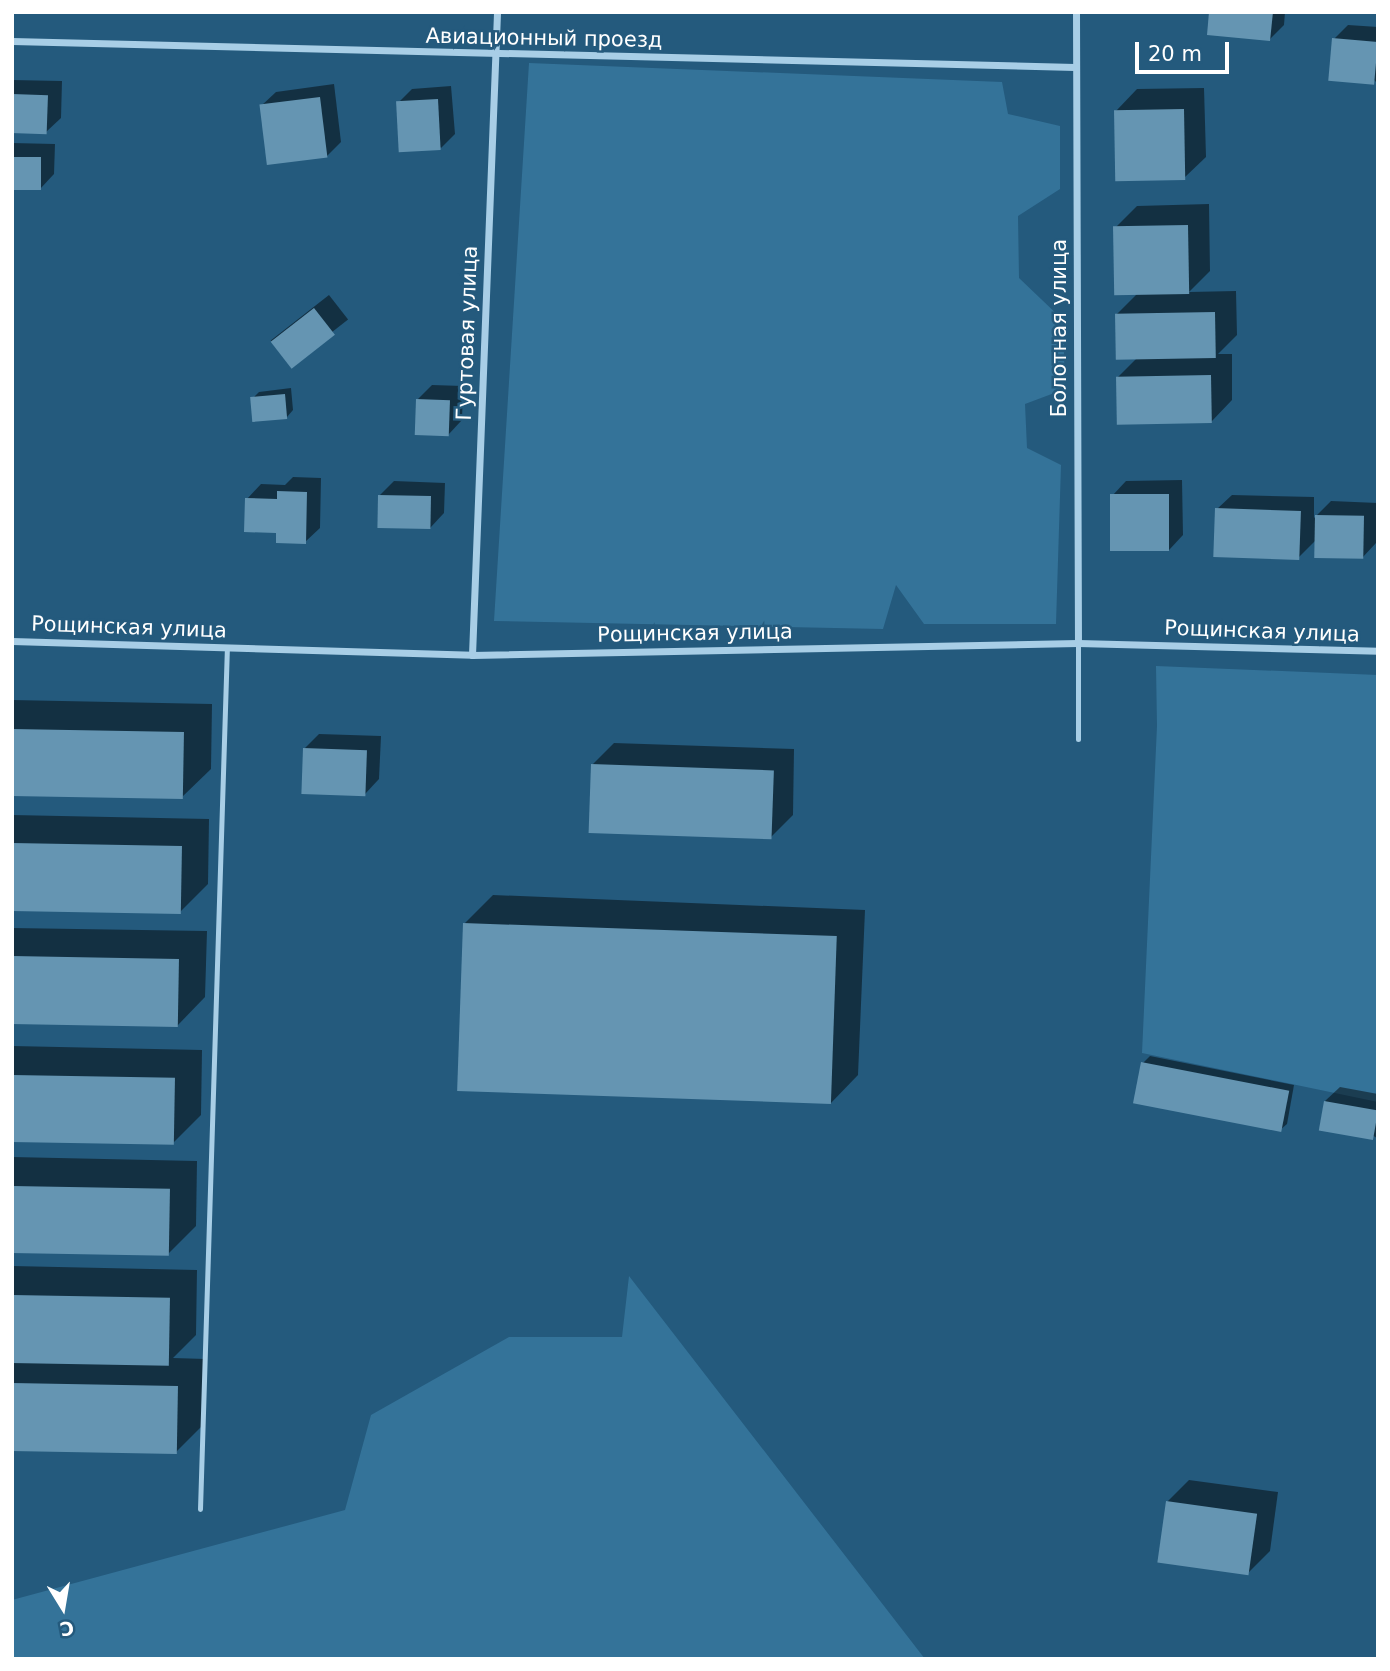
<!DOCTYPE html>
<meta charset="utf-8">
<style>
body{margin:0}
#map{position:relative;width:1390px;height:1671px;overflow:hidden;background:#245a7d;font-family:"DejaVu Sans",sans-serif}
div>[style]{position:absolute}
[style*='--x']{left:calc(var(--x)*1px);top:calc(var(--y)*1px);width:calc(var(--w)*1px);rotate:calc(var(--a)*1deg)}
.green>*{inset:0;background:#347399}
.shadow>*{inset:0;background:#0007;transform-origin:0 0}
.building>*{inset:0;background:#6595b2;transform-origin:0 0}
.service>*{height:5px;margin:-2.5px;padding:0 2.5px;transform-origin:2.5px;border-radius:2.5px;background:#a8cee6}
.minor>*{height:7px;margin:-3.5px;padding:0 3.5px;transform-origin:3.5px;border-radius:3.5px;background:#a8cee6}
span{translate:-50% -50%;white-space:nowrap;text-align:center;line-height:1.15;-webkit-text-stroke:5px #245a7d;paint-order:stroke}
.street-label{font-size:21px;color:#fff}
.frame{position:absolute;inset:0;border:14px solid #fff;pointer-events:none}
.north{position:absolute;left:28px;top:1573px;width:70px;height:70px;-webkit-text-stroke:5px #245a7d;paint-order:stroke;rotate:169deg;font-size:19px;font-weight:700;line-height:28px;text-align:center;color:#fff}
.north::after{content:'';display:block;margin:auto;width:24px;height:32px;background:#fff;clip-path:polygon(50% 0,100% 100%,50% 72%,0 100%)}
.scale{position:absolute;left:1135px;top:42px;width:94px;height:32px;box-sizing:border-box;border:4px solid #fff;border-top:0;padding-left:9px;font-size:21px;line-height:24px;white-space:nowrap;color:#fff;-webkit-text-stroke:5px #245a7d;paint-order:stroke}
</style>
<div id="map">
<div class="green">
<div style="clip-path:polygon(529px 63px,1002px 82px,1008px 114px,1060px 126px,1060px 189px,1018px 216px,1019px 278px,1063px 320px,1065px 389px,1025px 404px,1027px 448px,1061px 465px,1056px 624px,924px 624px,896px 585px,883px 629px,494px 621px)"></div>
<div style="clip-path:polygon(1156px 666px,1378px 675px,1378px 1102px,1142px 1053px,1157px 726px)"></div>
<div style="clip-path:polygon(629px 1276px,925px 1659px,12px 1659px,12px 1600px,345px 1510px,371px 1415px,509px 1337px,622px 1337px)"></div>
</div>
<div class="shadow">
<div style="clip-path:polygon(1211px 12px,1285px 12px,1284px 25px,1270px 39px)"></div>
<div style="clip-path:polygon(1348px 25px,1378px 27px,1378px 84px,1334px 39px)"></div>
<div style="clip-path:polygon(12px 80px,62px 81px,61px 118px,46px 132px,12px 132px)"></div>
<div style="clip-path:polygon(334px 84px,341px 142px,327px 156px,261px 106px,276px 92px)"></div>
<div style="clip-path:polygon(451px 86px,455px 134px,441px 148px,398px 103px,412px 89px)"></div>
<div style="clip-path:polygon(1204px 88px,1206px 157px,1184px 178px,1116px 111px,1137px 89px)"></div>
<div style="clip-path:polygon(12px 143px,55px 144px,54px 174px,40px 189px,12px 188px)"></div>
<div style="clip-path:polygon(1209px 204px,1210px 271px,1189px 292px,1236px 291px,1237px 335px,1218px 354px,1232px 354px,1232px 400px,1211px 422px,1118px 377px,1137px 358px,1117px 314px,1138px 293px,1115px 228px,1137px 206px)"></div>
<div style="left:329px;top:295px;width:31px;height:74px;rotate:52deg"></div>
<div style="clip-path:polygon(432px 385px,463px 386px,462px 420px,448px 435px,418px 399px)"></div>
<div style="clip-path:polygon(291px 388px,293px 410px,287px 417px,252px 399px,259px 392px)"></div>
<div style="clip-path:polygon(293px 477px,321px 478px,320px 528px,305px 542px,278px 531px,247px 499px,261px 484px,285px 485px)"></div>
<div style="clip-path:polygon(1182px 480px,1183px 535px,1169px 550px,1112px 496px,1126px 481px)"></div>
<div style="clip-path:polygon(394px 481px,445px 483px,444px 513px,430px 528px,379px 496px)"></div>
<div style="clip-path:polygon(1232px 495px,1314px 497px,1314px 518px,1331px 501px,1378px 503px,1376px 543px,1362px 558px,1316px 540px,1299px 557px,1217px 509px)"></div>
<div style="clip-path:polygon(12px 700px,212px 704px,211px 769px,182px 797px,12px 794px)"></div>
<div style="clip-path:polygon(319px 734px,381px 736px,379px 779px,365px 794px,304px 749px)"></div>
<div style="clip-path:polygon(614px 743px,794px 749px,793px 815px,771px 837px,592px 765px)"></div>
<div style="clip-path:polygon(12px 815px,209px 819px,208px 884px,180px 912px,12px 909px)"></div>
<div style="clip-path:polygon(493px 895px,865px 910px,858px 1075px,830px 1104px,464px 924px)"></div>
<div style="clip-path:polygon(12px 928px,207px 931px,205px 997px,177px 1026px,12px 1022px)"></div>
<div style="clip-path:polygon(12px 1046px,202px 1050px,201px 1115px,173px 1143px,12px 1141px)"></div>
<div style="clip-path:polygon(1150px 1056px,1294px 1085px,1287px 1124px,1280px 1130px,1143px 1063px)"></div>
<div style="clip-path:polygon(1340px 1087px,1378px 1094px,1378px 1139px,1325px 1101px)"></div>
<div style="clip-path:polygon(12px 1157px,197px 1161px,196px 1226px,168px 1254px,12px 1252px)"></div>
<div style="clip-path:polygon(12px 1266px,197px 1270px,196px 1335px,173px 1358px,206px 1359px,204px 1424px,176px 1452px,12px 1449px)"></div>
<div style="clip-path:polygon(1189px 1480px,1278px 1492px,1270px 1551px,1248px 1573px,1167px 1502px)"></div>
</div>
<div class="building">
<div style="clip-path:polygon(1209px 12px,1273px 12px,1270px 41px,1207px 35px)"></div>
<div style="left:1332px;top:38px;width:46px;height:43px;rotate:5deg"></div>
<div style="left:12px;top:94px;width:36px;height:39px;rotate:2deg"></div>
<div style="left:320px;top:97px;width:61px;height:61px;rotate:83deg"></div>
<div style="left:438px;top:99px;width:51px;height:42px;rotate:87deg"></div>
<div style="left:1184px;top:109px;width:71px;height:70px;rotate:89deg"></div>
<div style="left:12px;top:157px;width:29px;height:33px"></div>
<div style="left:1188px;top:225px;width:69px;height:75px;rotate:89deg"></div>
<div style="left:314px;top:308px;width:34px;height:55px;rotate:52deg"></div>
<div style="left:1215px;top:312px;width:46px;height:100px;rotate:89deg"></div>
<div style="left:1211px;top:375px;width:48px;height:95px;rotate:89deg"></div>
<div style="left:285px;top:394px;width:25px;height:35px;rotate:85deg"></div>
<div style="left:416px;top:399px;width:34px;height:36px;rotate:2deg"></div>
<div style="clip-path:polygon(277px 491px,307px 492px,306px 544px,276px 543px,276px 533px,244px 532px,245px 498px,277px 499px)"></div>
<div style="left:1169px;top:494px;width:57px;height:59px;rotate:90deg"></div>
<div style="left:378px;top:495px;width:53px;height:33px;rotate:1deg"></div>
<div style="left:1215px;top:508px;width:86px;height:49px;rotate:2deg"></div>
<div style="left:1315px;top:515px;width:49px;height:43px;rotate:1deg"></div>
<div style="left:12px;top:729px;width:172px;height:67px;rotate:1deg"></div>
<div style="left:303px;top:748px;width:64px;height:46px;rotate:2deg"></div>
<div style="left:591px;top:764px;width:183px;height:69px;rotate:2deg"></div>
<div style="left:12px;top:843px;width:170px;height:68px;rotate:1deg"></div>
<div style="left:463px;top:923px;width:374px;height:168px;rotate:2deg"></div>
<div style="left:12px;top:956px;width:167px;height:68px;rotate:1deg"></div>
<div style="left:1141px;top:1062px;width:151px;height:42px;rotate:11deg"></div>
<div style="left:12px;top:1075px;width:163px;height:67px;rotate:1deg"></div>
<div style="left:1324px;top:1101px;width:55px;height:30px;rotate:10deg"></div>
<div style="left:12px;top:1186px;width:158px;height:67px;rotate:1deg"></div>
<div style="left:12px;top:1295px;width:158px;height:68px;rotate:1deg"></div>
<div style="left:12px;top:1383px;width:166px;height:68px;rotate:1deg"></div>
<div style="left:1166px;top:1501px;width:92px;height:62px;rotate:8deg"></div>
</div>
<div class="service">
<div style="--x:1078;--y:739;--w:96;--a:-90"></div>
<div style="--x:200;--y:1509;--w:862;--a:-88.21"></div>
</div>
<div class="minor">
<div style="--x:1076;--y:12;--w:631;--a:89.82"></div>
<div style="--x:12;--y:41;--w:1063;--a:1.4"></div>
<div style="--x:12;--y:641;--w:460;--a:1.7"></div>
<div style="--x:472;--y:655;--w:606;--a:-1.13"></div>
<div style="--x:1078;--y:643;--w:300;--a:1.5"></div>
<div style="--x:472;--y:655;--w:643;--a:-87.77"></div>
</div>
<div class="street-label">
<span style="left:544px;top:38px;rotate:1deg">Авиационный проезд</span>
<span style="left:1059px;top:328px;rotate:-90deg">Болотная улица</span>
<span style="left:467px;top:333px;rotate:-88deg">Гуртовая улица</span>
<span style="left:129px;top:627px;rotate:2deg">Рощинская улица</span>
<span style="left:1262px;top:631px;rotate:2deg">Рощинская улица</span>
<span style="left:695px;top:633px;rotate:-1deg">Рощинская улица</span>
</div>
<div class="frame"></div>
<div class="north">С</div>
<div class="scale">20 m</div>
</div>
